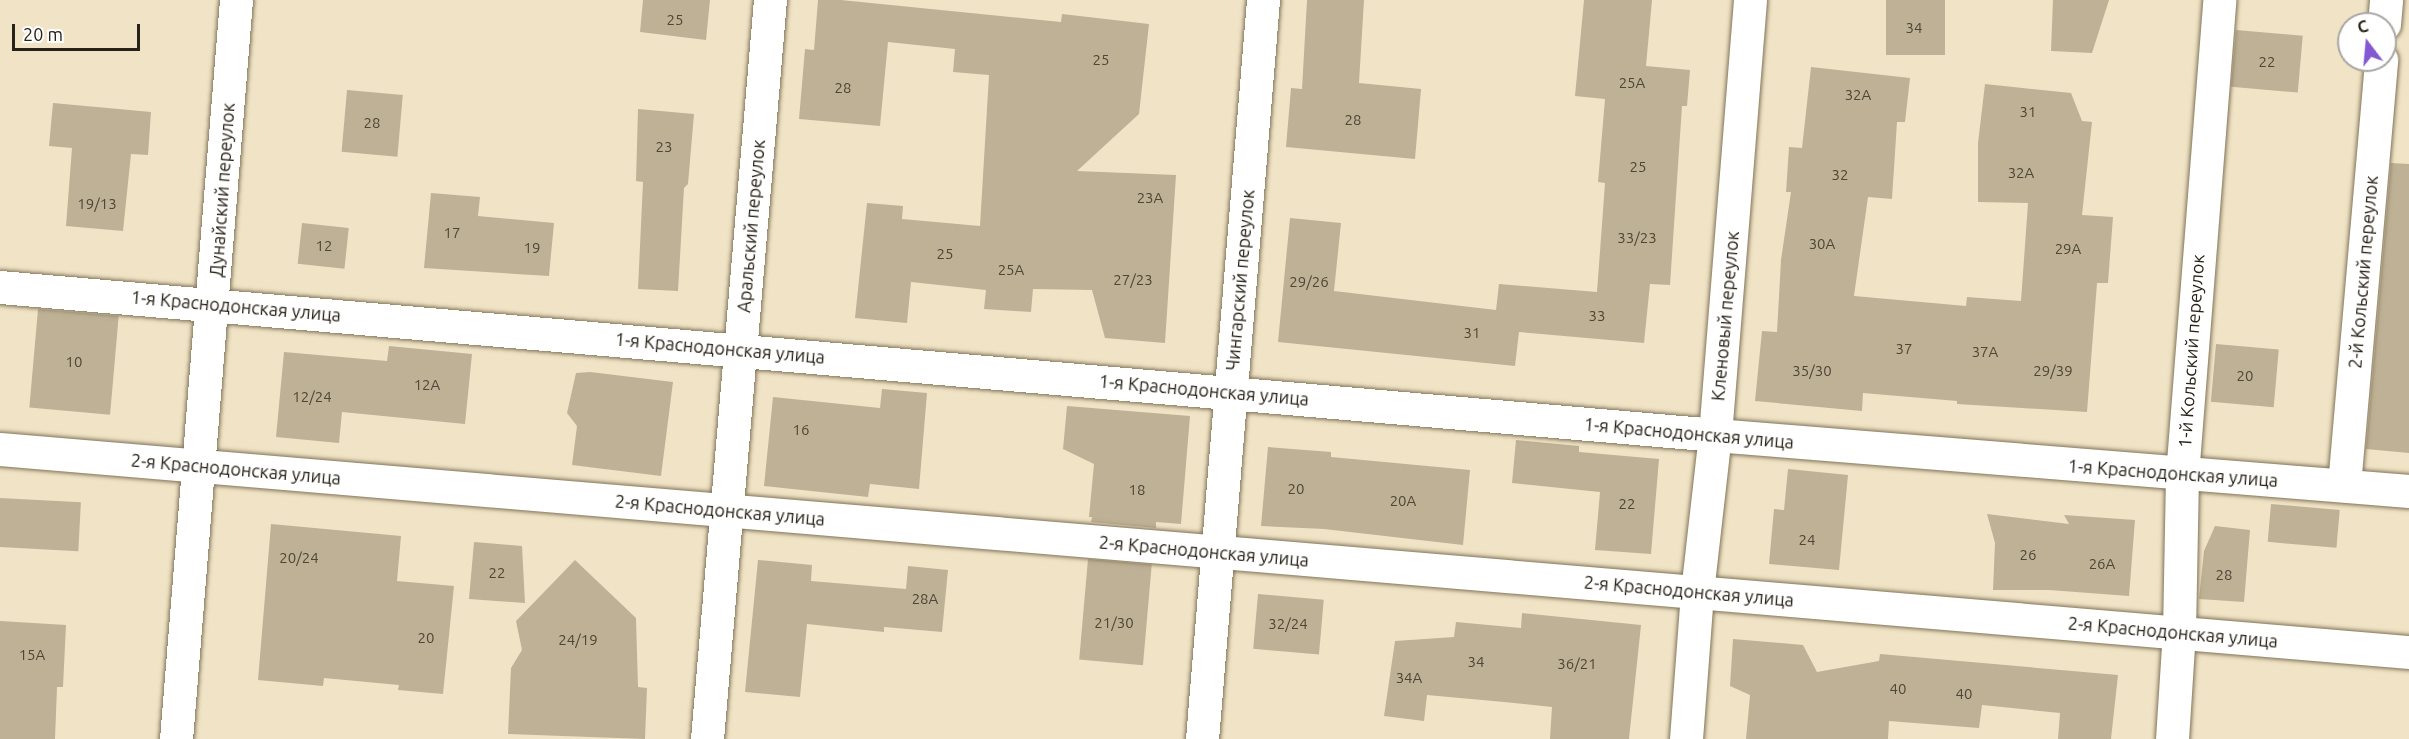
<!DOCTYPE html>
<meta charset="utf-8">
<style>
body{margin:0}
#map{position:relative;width:2409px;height:739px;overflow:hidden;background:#f1e4c6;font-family:Ubuntu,sans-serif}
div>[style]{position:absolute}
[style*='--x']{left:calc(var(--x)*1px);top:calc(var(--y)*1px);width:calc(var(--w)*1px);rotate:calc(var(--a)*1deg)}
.building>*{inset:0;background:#beb195;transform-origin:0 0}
.roads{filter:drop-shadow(0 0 2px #807459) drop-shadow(0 0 2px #807459)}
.minor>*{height:33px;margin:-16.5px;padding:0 16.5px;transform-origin:16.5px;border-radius:16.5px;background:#fff}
span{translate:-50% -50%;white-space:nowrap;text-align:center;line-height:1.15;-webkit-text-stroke:4.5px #fff;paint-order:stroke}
.number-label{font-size:15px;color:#4e4637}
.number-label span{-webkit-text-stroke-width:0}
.street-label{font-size:18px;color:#282318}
.north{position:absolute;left:2337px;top:12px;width:60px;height:60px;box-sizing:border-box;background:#fff;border:2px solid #a9a7a3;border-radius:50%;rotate:344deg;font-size:16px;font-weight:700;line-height:24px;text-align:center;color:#282318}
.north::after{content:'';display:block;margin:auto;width:21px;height:27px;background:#8358d2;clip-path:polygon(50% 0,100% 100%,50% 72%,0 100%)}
.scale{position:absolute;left:12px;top:24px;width:128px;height:27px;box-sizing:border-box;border:3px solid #282318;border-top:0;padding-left:8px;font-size:18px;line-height:21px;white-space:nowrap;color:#282318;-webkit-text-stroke:4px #fff;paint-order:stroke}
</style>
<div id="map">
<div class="building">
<div style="clip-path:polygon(643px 0,710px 0,706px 40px,640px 32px)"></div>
<div style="clip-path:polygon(818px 0,841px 0,1061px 22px,1062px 14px,1149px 24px,1139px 114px,1077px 171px,1176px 175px,1165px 343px,1105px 338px,1092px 290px,1033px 289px,1031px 312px,984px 309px,986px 290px,911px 282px,907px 323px,855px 318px,867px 203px,903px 206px,902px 219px,980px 226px,989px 75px,953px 72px,955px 49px,888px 42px,880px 126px,799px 119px,805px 49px,814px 50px)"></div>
<div style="clip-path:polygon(1307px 0,1364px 0,1359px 83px,1421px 89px,1415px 159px,1286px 147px,1291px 88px,1302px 89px)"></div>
<div style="clip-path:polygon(1584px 0,1652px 0,1646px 66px,1690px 70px,1687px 106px,1682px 106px,1670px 285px,1650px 284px,1644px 343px,1519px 332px,1515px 366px,1278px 342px,1290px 218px,1341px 223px,1334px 291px,1496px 310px,1499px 284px,1597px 292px,1605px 183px,1598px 182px,1605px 99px,1575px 96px)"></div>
<div style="left:1886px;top:0;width:59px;height:55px"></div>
<div style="clip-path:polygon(2053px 0,2109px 0,2092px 53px,2051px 51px)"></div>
<div style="left:2236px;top:30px;width:67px;height:57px;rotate:5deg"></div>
<div style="clip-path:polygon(1811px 67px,1910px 78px,1905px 122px,1897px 122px,1892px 199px,1868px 197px,1854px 296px,1966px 306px,1967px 297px,2021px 301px,2028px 203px,1978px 202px,1978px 143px,1985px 84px,2071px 93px,2082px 121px,2092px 122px,2082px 215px,2113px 217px,2108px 283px,2097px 283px,2087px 412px,1957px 404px,1957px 401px,1863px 393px,1862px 411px,1755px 401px,1762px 331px,1777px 332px,1781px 260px,1791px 192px,1786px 192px,1789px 147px,1802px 148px)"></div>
<div style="left:347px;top:90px;width:56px;height:62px;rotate:5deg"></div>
<div style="clip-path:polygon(53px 103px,151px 112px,148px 155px,131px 154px,123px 231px,66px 226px,72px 148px,49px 146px)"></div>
<div style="clip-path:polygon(638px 109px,694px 114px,688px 184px,684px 188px,678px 291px,638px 289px,643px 182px,636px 181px)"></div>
<div style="clip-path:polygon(2391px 163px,2409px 164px,2409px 453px,2366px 449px)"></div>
<div style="clip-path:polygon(431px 193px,480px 197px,478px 216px,554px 223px,549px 276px,424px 268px)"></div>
<div style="left:302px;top:223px;width:47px;height:41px;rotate:6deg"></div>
<div style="left:38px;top:309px;width:81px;height:99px;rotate:5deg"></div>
<div style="left:2216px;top:344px;width:63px;height:58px;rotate:5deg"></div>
<div style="clip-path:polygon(389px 346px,472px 354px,465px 424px,342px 412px,339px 443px,276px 437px,284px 352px,387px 361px)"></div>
<div style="clip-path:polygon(590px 372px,673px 382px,661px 476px,572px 465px,577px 426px,567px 413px,576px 373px)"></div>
<div style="clip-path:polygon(882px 389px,927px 393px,919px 489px,870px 484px,868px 497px,764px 486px,773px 397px,880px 408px)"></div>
<div style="clip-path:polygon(1067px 406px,1190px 416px,1181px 524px,1156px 522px,1156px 528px,1091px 522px,1092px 517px,1089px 517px,1094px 464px,1063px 449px)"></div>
<div style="clip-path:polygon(1516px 440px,1579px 446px,1579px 452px,1659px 459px,1651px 554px,1595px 550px,1600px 492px,1512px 483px)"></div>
<div style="clip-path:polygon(1268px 447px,1331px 452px,1331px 457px,1470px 470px,1463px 545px,1324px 529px,1261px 526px)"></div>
<div style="clip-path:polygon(1788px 469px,1848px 475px,1839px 570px,1769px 564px,1774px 509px,1784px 510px)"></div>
<div style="left:0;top:498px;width:81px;height:49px;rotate:3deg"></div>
<div style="left:2271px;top:504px;width:69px;height:38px;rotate:5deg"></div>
<div style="clip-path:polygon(1987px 514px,2069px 524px,2064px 515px,2135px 520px,2129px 596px,2049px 590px,1993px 590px,1995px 543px)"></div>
<div style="clip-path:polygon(271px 524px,401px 536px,397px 581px,454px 586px,443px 694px,398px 690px,399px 685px,324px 678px,323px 686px,258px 680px)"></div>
<div style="clip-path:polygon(2215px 526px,2250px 530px,2244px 602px,2199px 599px,2204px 551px)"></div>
<div style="clip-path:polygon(474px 542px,522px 546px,525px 603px,469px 599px)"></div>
<div style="left:1088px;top:559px;width:64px;height:101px;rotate:5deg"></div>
<div style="clip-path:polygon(575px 560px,636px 618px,638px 687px,647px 688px,645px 739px,508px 734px,511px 668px,522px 650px,516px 621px)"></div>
<div style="clip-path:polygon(758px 560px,812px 565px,811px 581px,906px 589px,908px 566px,948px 570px,942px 632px,884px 627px,884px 632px,807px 624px,800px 697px,745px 692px)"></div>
<div style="left:1258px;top:594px;width:66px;height:55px;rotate:5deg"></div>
<div style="clip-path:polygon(1522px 613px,1641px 625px,1629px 739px,1550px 739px,1552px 707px,1504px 702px,1427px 695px,1424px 721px,1384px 716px,1395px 641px,1454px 637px,1456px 622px,1521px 628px)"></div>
<div style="clip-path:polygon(0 621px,66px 625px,63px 687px,57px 687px,55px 739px,0 739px)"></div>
<div style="clip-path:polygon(1733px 639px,1803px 645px,1817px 672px,1879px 661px,1880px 654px,2118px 675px,2111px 739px,2058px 739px,2060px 713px,1982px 705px,1979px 728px,1889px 721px,1888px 739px,1746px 739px,1750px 695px,1730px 686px)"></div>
</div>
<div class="roads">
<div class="minor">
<div style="--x:2384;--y:24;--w:24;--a:-85"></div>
<div style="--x:0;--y:287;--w:1721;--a:4.93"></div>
<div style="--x:1715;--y:435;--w:696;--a:4.61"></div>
<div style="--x:0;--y:449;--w:2418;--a:4.82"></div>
<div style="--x:2344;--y:485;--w:427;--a:-85"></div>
<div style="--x:176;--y:739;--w:741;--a:-85.36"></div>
<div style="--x:707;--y:739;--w:742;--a:-85.13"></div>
<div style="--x:1202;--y:739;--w:742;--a:-85.28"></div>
<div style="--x:1686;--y:739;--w:147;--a:-85.7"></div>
<div style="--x:1697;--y:592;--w:158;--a:-83.5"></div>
<div style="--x:1715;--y:435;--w:436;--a:-85.4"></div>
<div style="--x:2172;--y:739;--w:107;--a:-86.3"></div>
<div style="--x:2179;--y:632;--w:157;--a:-88.9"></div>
<div style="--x:2182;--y:475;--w:476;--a:-85.5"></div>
</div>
</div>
<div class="number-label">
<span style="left:675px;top:20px">25</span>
<span style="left:1914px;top:28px">34</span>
<span style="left:1101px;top:60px">25</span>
<span style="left:2267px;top:62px">22</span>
<span style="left:1632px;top:83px">25А</span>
<span style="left:843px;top:88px">28</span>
<span style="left:1858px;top:95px">32А</span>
<span style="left:2028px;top:112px">31</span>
<span style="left:1353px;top:120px">28</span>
<span style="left:372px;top:123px">28</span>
<span style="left:664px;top:147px">23</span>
<span style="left:1638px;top:167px">25</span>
<span style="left:2021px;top:173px">32А</span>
<span style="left:1840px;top:175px">32</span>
<span style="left:1150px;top:198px">23А</span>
<span style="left:97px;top:204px">19/13</span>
<span style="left:452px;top:233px">17</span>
<span style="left:1637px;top:238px">33/23</span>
<span style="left:1822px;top:244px">30А</span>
<span style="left:324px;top:246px">12</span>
<span style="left:532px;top:248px">19</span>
<span style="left:2068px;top:249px">29А</span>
<span style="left:945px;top:254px">25</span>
<span style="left:1011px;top:270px">25А</span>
<span style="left:1133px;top:280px">27/23</span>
<span style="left:1309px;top:282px">29/26</span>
<span style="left:1597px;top:316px">33</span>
<span style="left:1472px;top:333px">31</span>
<span style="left:1904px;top:349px">37</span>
<span style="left:1985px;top:352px">37А</span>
<span style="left:74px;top:362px">10</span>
<span style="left:1812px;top:371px">35/30</span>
<span style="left:2053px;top:371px">29/39</span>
<span style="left:2245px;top:376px">20</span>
<span style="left:427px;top:385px">12А</span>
<span style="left:312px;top:397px">12/24</span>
<span style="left:801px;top:430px">16</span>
<span style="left:1296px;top:489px">20</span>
<span style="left:1137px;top:490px">18</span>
<span style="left:1403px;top:501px">20А</span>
<span style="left:1627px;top:504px">22</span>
<span style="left:1807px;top:540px">24</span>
<span style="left:2028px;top:555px">26</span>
<span style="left:299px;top:558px">20/24</span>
<span style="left:2102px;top:564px">26А</span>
<span style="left:497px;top:573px">22</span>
<span style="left:2224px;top:575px">28</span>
<span style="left:925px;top:599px">28А</span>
<span style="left:1114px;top:623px">21/30</span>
<span style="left:1288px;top:624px">32/24</span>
<span style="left:426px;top:638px">20</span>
<span style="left:578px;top:640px">24/19</span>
<span style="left:32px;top:655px">15А</span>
<span style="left:1476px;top:662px">34</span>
<span style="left:1577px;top:664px">36/21</span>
<span style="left:1409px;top:678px">34А</span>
<span style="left:1898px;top:689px">40</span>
<span style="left:1964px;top:694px">40</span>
</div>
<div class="street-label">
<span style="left:222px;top:190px;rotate:-86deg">Дунайский переулок</span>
<span style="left:751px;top:226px;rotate:-85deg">Аральский переулок</span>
<span style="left:2363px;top:272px;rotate:-85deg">2-й Кольский переулок</span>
<span style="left:1240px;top:280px;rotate:-85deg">Чингарский переулок</span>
<span style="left:236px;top:306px;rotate:5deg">1-я Краснодонская улица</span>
<span style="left:1725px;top:316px;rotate:-85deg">Кленовый переулок</span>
<span style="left:720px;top:348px;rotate:5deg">1-я Краснодонская улица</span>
<span style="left:2191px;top:351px;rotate:-86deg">1-й Кольский переулок</span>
<span style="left:1204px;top:390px;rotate:5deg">1-я Краснодонская улица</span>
<span style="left:1689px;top:433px;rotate:5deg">1-я Краснодонская улица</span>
<span style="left:236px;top:469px;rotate:5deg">2-я Краснодонская улица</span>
<span style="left:2173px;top:473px;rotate:4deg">1-я Краснодонская улица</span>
<span style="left:720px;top:510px;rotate:5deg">2-я Краснодонская улица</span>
<span style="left:1204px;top:551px;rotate:5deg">2-я Краснодонская улица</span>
<span style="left:1689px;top:591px;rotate:5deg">2-я Краснодонская улица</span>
<span style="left:2173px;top:632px;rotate:5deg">2-я Краснодонская улица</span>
</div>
<div class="north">С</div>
<div class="scale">20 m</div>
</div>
